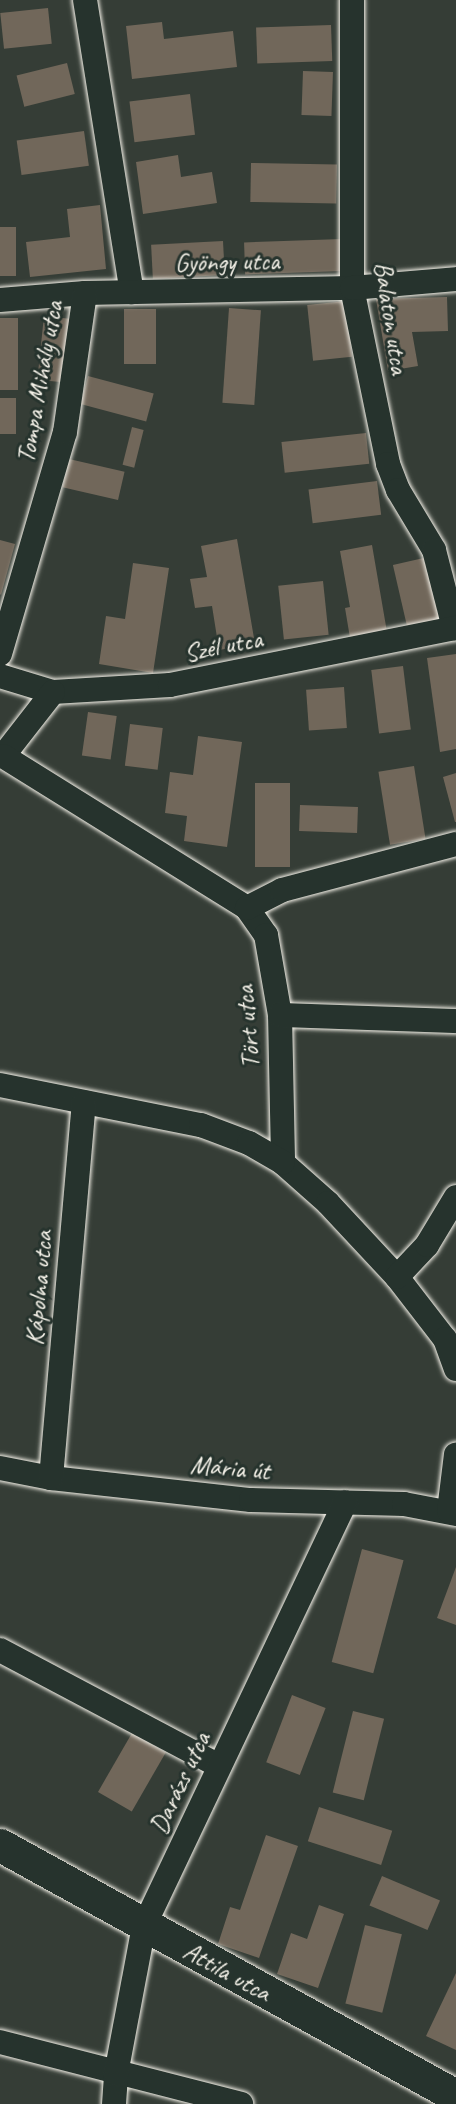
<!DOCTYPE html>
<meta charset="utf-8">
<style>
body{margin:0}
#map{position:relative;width:456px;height:2104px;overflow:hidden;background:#353d36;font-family:Caveat,sans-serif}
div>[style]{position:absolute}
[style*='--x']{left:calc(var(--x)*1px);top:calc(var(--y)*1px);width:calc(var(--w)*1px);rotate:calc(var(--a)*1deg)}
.building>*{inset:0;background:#71675a;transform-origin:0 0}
.roads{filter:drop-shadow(0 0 2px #f4f1e8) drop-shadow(0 0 2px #f4f1e8)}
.street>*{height:24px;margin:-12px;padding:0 12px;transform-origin:12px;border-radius:12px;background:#26332d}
.secondary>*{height:33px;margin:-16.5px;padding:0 16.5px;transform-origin:16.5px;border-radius:16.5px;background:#26332d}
span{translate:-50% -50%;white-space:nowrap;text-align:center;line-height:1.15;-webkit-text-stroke:6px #26332d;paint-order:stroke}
.street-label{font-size:26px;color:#f4f1e8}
</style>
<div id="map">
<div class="building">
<div style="left:48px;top:8px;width:36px;height:48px;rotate:84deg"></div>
<div style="clip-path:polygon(162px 22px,164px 39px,233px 31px,237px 67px,132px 79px,126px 26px)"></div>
<div style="left:331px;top:25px;width:36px;height:75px;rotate:88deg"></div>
<div style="left:67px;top:63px;width:32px;height:52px;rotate:76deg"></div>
<div style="left:303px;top:71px;width:30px;height:44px;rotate:2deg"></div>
<div style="left:190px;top:94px;width:41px;height:61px;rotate:83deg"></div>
<div style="left:84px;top:131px;width:35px;height:68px;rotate:82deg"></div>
<div style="clip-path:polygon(178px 155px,181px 177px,212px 172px,217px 203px,143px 214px,136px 162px)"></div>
<div style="left:251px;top:163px;width:86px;height:39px;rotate:1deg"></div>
<div style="clip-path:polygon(100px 205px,106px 269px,30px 277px,26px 242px,70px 237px,67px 209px)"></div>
<div style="left:0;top:227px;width:16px;height:49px"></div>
<div style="left:342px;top:239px;width:32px;height:98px;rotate:88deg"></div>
<div style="left:223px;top:241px;width:34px;height:72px;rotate:87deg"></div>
<div style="clip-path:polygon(447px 297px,448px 331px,412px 332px,418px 366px,388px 371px,376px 299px)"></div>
<div style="left:346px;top:301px;width:56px;height:39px;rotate:84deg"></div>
<div style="left:229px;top:308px;width:32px;height:95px;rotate:4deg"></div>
<div style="left:124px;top:309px;width:32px;height:55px"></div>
<div style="left:44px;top:316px;width:28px;height:64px;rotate:6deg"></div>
<div style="left:0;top:318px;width:18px;height:72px"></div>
<div style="left:88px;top:376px;width:68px;height:29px;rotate:15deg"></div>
<div style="left:0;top:398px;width:16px;height:36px"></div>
<div style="left:132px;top:427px;width:12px;height:39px;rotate:14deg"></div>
<div style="left:366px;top:433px;width:31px;height:85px;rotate:84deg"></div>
<div style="left:69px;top:459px;width:57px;height:29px;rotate:13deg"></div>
<div style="left:377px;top:481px;width:34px;height:69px;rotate:83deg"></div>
<div style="clip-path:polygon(237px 539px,255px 644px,219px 650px,212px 606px,195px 608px,190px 579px,207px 577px,201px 546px)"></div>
<div style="clip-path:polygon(0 540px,15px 544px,1px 595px,0 594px)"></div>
<div style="clip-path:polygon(372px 545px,387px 632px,350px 638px,345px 608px,350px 607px,340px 551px)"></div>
<div style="left:428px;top:557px;width:63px;height:36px;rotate:77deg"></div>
<div style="clip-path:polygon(133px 563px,169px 568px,153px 673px,99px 664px,106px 616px,125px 619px)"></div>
<div style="left:323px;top:581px;width:54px;height:45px;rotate:84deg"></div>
<div style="clip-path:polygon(456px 654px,456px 749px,440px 752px,427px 658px)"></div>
<div style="left:403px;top:666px;width:64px;height:32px;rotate:83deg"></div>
<div style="left:344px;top:687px;width:41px;height:38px;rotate:86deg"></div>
<div style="left:88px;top:712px;width:29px;height:44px;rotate:8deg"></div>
<div style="left:130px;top:724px;width:33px;height:42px;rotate:7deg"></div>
<div style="clip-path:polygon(198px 736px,242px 742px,227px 847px,184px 841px,187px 816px,165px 813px,170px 772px,193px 775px)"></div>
<div style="left:414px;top:766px;width:74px;height:36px;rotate:81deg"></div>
<div style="clip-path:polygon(456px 773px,456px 822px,455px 822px,443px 777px)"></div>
<div style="left:255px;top:783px;width:35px;height:84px"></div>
<div style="left:300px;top:805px;width:58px;height:26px;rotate:2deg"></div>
<div style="left:362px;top:1549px;width:43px;height:117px;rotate:15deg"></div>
<div style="clip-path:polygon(456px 1567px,456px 1625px,437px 1618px)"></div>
<div style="left:292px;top:1695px;width:36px;height:72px;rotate:21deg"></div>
<div style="left:353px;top:1711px;width:32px;height:84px;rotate:14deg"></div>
<div style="left:132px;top:1733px;width:39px;height:68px;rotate:30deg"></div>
<div style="left:319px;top:1807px;width:77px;height:36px;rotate:18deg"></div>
<div style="clip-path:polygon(266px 1835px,298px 1846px,259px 1958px,218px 1944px,230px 1907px,240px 1910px)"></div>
<div style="left:382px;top:1876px;width:63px;height:32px;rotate:23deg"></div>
<div style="clip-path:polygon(319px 1905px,344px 1914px,318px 1988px,277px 1974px,291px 1933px,307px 1939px)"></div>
<div style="left:365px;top:1925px;width:38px;height:81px;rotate:14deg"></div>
<div style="clip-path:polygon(456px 1973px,456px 2050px,426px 2036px)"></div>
</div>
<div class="roads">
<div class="street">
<div style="--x:85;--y:0;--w:296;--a:80.9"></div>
<div style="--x:352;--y:0;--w:288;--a:90"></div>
<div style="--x:352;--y:288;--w:180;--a:78.4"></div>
<div style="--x:388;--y:464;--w:28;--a:69"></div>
<div style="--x:398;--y:490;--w:70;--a:59"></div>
<div style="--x:434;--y:550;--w:81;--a:75.6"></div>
<div style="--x:0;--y:300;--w:85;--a:-4.7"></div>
<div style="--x:85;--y:293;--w:267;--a:-1.1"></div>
<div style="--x:352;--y:288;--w:104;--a:-4.9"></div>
<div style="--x:0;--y:654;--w:231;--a:-73.7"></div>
<div style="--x:65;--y:432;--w:140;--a:-81.8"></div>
<div style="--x:0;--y:676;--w:55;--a:16.8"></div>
<div style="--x:53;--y:692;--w:117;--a:-3.4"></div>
<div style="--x:170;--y:685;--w:292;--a:-11.3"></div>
<div style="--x:53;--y:692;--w:81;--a:128"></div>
<div style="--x:3;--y:756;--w:287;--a:31.9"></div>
<div style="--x:247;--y:908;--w:33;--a:55"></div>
<div style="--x:266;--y:935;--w:81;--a:80.1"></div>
<div style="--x:280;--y:1015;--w:148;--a:88.8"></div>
<div style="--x:283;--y:1163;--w:60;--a:41.6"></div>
<div style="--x:328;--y:1203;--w:101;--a:47"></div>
<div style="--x:397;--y:1277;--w:78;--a:52.3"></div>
<div style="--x:445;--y:1339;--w:32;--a:70"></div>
<div style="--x:247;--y:908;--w:39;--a:-27"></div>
<div style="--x:282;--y:890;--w:180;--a:-14.8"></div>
<div style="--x:280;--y:1015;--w:176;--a:2"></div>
<div style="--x:0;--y:1085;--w:205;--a:11.3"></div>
<div style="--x:201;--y:1125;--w:51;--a:20.6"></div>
<div style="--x:249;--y:1143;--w:39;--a:30"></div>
<div style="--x:397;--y:1277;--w:44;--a:-46.8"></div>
<div style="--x:427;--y:1245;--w:56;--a:-58.9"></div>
<div style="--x:0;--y:1468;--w:52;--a:11.1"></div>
<div style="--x:51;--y:1478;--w:201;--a:6.3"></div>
<div style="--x:251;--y:1500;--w:153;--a:1.5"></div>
<div style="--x:404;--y:1504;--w:53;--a:10.9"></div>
<div style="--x:51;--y:1478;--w:377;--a:-85"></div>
<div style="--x:449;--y:1511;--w:57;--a:-83"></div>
<div style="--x:0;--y:1650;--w:248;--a:27.9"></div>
<div style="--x:0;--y:2042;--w:249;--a:14.4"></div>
<div style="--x:114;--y:2104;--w:30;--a:-86"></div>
<div style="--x:116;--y:2074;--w:151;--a:-79.3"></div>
<div style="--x:144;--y:1926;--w:469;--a:-64.6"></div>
</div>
<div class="secondary">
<div style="--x:0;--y:1845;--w:521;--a:28.83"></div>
</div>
</div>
<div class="street-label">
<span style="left:227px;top:262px;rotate:-1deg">Gyöngy utca</span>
<span style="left:391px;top:318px;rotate:81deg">Balaton utca</span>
<span style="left:40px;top:382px;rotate:-80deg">Tompa Mihály utca</span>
<span style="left:223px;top:646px;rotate:-11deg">Szél utca</span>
<span style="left:248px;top:1027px;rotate:-95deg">Tört utca</span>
<span style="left:39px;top:1288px;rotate:-85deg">Kápolna utca</span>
<span style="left:230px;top:1468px;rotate:5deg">Mária út</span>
<span style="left:180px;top:1783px;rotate:-65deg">Darázs utca</span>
<span style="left:227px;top:1972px;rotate:29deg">Attila utca</span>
</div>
</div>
